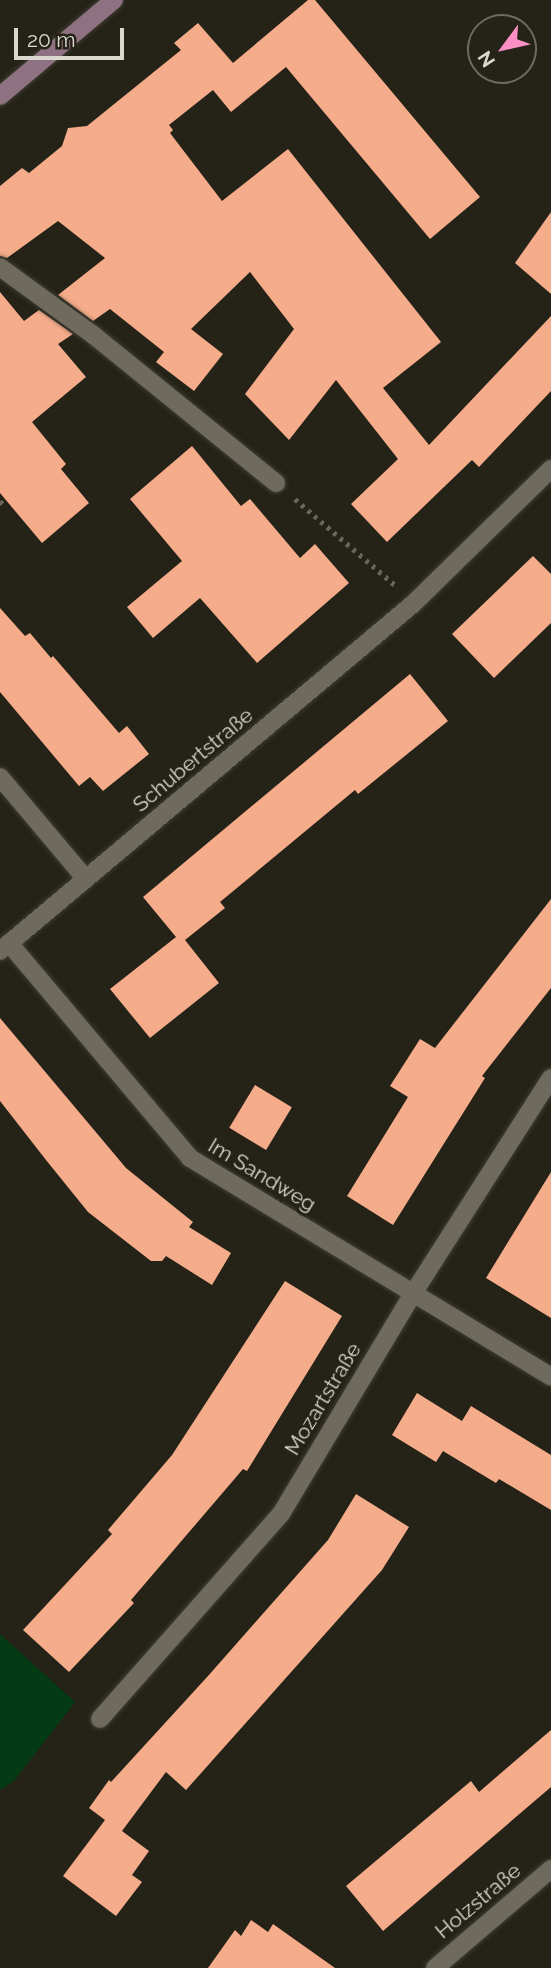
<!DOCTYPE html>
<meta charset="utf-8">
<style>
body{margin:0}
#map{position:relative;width:551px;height:1968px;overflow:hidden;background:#252217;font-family:Raleway,sans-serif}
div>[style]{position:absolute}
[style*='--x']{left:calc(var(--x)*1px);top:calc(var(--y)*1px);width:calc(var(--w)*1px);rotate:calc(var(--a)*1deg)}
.green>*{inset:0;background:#043b15}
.building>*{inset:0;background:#f5ac8a;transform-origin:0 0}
.path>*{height:4.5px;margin-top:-2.25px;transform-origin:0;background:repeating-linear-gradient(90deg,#68655b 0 3.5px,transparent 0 8.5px)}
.roads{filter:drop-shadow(0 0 2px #3f3c34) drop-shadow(0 0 2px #3f3c34)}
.service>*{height:18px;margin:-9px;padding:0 9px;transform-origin:9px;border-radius:9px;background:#6e6a5e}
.minor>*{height:18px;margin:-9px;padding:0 9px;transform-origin:9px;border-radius:9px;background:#6e6a5e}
.secondary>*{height:18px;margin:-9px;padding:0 9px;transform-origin:9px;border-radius:9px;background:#8e7281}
span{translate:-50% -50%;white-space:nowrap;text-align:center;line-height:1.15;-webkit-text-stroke:7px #252217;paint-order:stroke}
.street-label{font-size:21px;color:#dad8d1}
.north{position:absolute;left:467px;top:14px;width:70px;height:70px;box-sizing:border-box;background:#252217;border:2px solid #6d6b61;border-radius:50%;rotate:237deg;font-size:19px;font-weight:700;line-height:28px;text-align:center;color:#dad8d1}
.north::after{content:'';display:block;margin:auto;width:24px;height:32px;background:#fa8fc6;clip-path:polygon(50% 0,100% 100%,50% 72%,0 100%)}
.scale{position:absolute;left:14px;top:28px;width:110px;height:32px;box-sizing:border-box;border:4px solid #dad8d1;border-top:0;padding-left:9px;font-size:21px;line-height:24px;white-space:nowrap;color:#dad8d1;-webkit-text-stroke:5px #252217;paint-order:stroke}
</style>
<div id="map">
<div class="green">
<div style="clip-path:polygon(0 1634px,75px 1702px,14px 1781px,0 1790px)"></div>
</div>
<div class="building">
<div style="clip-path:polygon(308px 0,315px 0,480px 197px,430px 239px,286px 67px,231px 112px,213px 90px,169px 125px,173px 130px,170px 133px,222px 201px,288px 149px,441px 342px,383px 388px,429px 445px,551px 316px,551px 391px,479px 467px,472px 460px,387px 542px,351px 504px,398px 459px,336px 380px,289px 440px,245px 394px,294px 329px,250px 272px,191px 329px,223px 354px,194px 391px,156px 362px,164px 352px,110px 309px,93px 321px,58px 295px,105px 258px,58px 221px,7px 258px,0 256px,0 186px,22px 168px,29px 173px,62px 146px,68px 128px,87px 126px,181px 50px,174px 43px,198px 23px,233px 63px)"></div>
<div style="clip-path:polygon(551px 212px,551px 294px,515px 263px)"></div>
<div style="clip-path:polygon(0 292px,24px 321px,39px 310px,73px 334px,58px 344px,86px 377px,32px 422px,66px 464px,61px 469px,89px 503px,42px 543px,0 493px)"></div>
<div style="clip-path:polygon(192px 446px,241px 506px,250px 499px,300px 558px,315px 544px,349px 583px,257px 663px,200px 598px,153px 638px,127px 607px,182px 561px,130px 499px)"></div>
<div style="clip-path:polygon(533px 556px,551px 574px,551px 623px,494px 678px,452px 634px)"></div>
<div style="clip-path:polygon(0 608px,25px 636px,30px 633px,51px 658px,53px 656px,119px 733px,127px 726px,149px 754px,103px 791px,90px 777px,79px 786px,0 692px)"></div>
<div style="clip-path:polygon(410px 674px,448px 721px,358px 794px,355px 790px,220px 902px,225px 908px,185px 940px,219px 983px,150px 1038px,110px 989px,176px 937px,143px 897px)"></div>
<div style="clip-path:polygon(551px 899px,551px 988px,482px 1076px,485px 1078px,393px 1225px,347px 1196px,408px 1097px,390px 1086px,420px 1039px,435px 1048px)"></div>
<div style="clip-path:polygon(0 1018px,126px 1168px,193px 1222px,189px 1227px,231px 1253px,212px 1285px,166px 1256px,162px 1261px,151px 1261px,88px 1212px,46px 1160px,0 1101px)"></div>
<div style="left:255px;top:1085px;width:43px;height:50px;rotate:31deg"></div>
<div style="clip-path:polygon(551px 1172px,551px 1318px,486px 1278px)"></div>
<div style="clip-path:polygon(285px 1281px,342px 1316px,247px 1471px,243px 1469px,131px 1600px,134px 1603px,69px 1672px,23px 1630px,112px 1534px,108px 1530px,172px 1455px)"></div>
<div style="clip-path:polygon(417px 1393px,462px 1421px,471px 1406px,551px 1455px,551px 1510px,499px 1479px,496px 1483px,443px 1451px,436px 1462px,392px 1435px)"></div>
<div style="clip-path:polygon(356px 1494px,409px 1527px,382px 1570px,186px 1790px,166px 1772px,122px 1831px,149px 1851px,132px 1875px,142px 1882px,116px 1916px,63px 1876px,105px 1820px,89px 1808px,109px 1780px,111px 1782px,208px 1676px,328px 1540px)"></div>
<div style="clip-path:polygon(551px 1730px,551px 1787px,383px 1931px,346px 1886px,471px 1781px,479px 1792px)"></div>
<div style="clip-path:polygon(251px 1920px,268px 1932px,273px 1924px,335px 1968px,208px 1968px,235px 1930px,241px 1936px)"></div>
</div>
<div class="path">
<div style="--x:295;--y:499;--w:132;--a:40.7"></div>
<div style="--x:0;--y:501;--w:6;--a:45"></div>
</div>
<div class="roads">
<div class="service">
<div style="--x:0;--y:267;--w:114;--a:36.1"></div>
<div style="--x:92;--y:334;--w:237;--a:39"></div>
</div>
<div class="minor">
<div style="--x:0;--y:777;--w:133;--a:49.9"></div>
<div style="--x:9;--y:943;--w:281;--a:49.9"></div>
<div style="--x:190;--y:1158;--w:422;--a:31.2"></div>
<div style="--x:0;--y:951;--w:541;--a:-40.05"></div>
<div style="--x:414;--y:603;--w:192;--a:-44.4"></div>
<div style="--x:100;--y:1719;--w:273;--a:-48.6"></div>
<div style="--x:281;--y:1514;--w:259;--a:-59.1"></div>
<div style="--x:414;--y:1292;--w:254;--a:-57.4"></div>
<div style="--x:435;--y:1968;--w:153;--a:-40.5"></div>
</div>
<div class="secondary">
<div style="--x:0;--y:96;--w:149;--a:-40.1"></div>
</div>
</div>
<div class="street-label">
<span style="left:193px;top:760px;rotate:-40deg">Schubertstraße</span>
<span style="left:262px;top:1175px;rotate:31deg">Im Sandweg</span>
<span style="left:323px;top:1399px;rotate:-59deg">Mozartstraße</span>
<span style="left:478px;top:1901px;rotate:-40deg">Holzstraße</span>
</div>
<div class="north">N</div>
<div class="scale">20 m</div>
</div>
